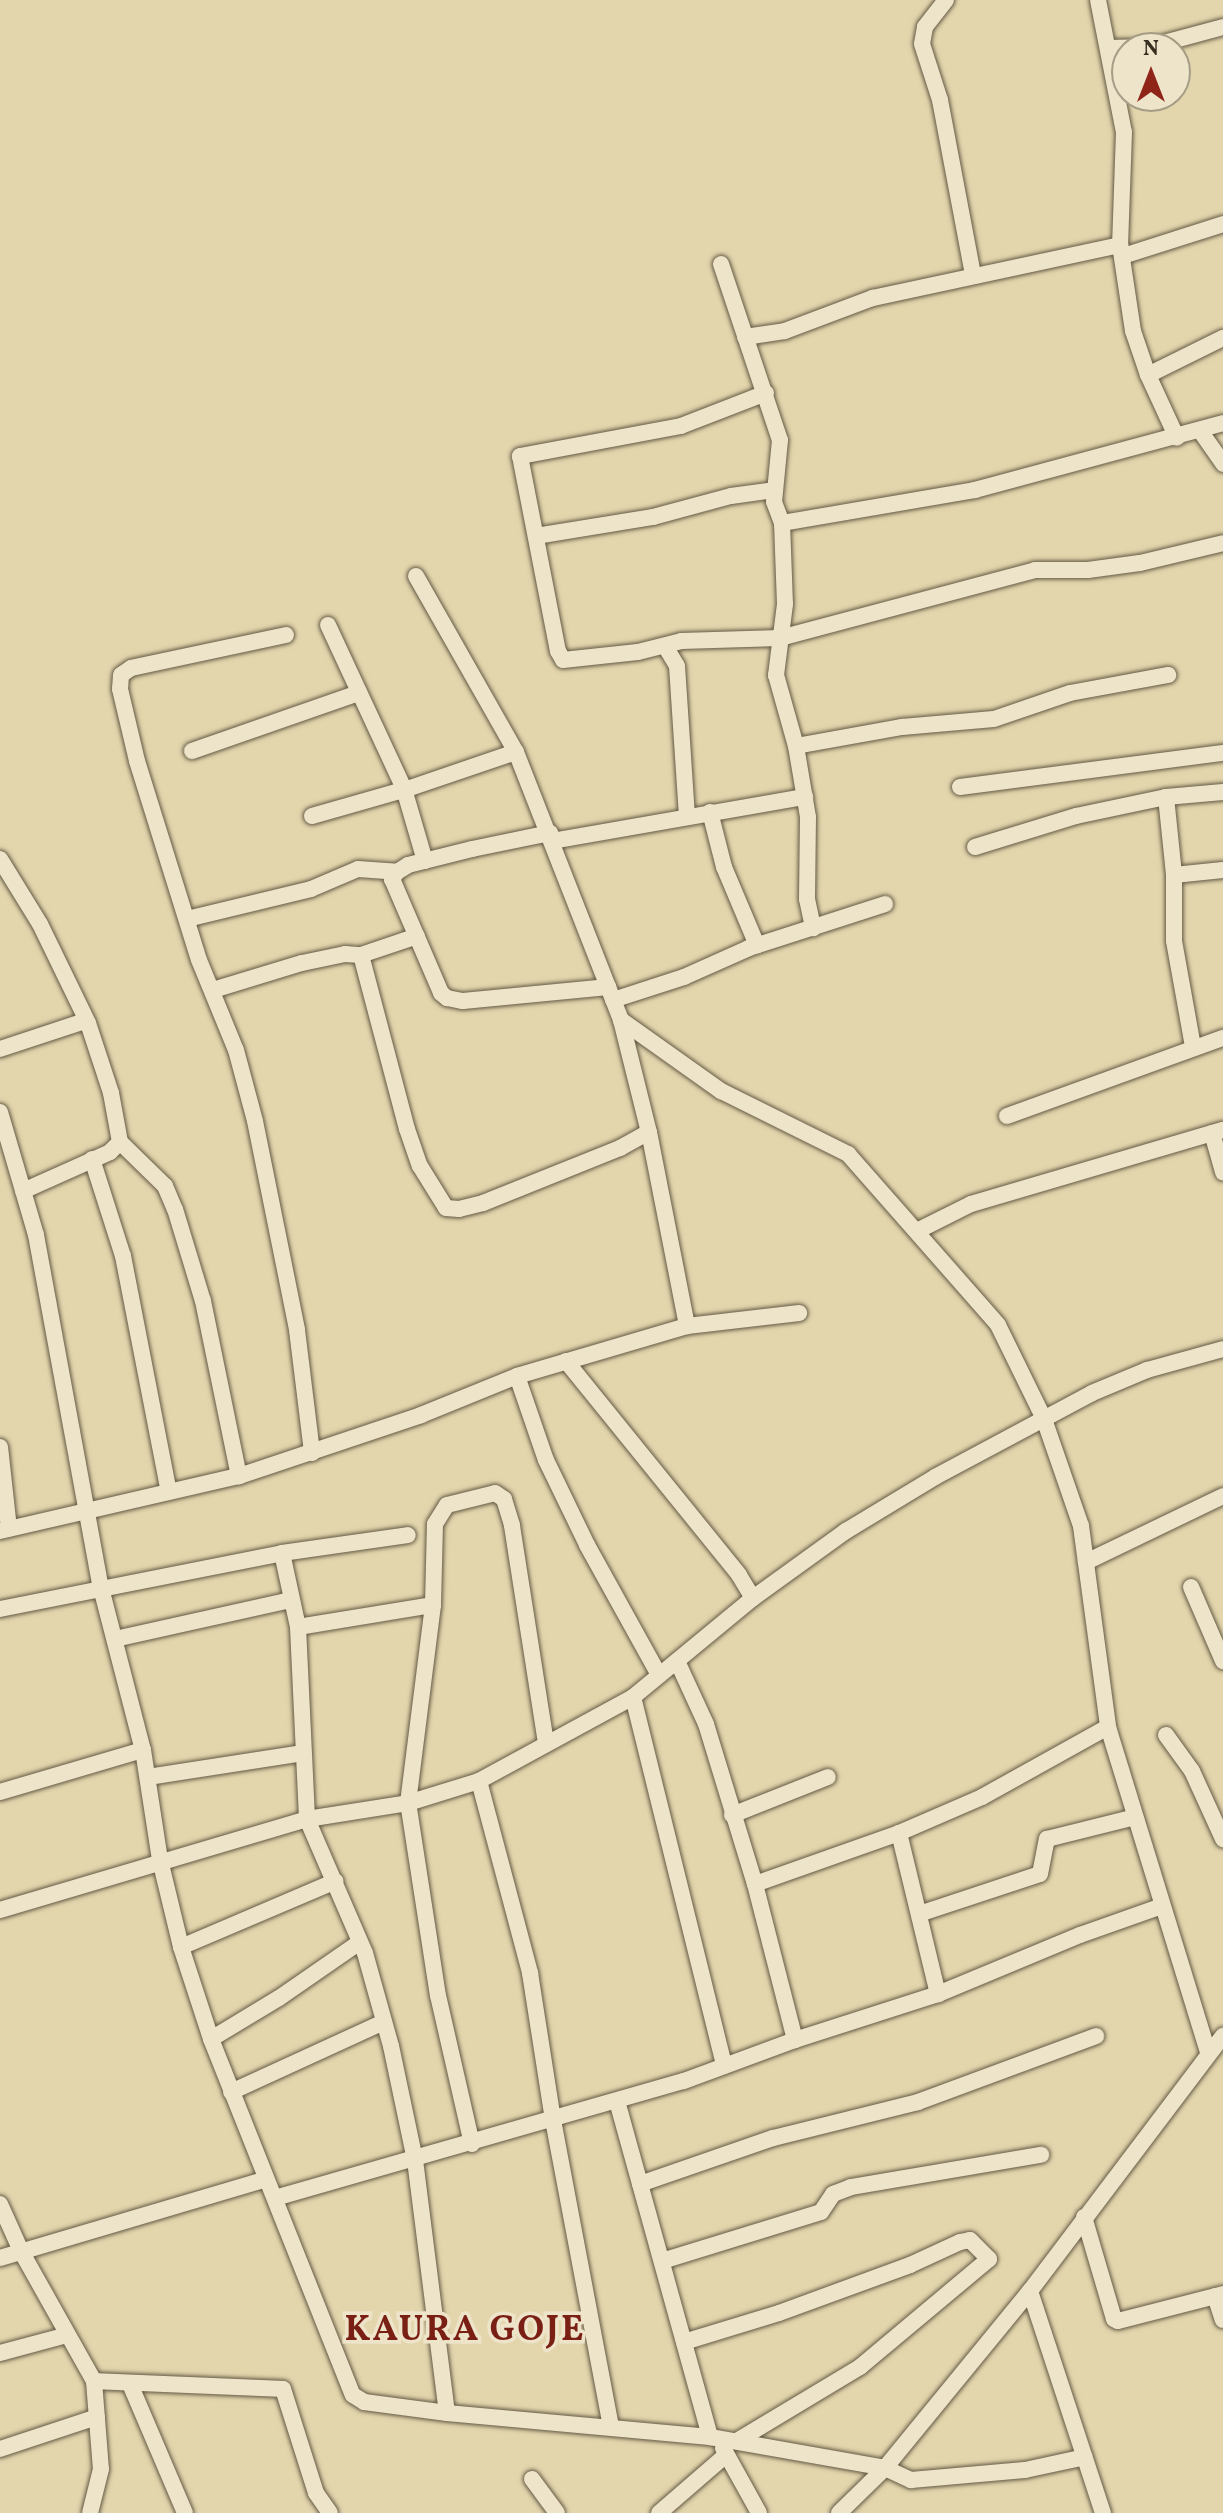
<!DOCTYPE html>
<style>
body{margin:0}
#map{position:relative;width:1223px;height:2513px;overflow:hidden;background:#e3d6ad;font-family:Vollkorn,serif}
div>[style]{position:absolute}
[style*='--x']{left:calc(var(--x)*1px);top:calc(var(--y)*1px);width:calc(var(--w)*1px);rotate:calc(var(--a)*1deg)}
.roads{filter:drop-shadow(0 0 2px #645944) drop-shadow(0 0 2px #645944)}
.minor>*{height:16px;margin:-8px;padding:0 8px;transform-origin:8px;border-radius:8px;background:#ede4ca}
span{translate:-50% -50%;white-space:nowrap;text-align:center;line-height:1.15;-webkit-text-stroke:7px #ede4ca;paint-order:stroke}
.district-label{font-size:36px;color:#7a1f14;font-weight:700;letter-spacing:2px}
.north{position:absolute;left:1111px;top:32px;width:80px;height:80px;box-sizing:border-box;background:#ede4ca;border:2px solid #a59c86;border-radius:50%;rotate:0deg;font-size:22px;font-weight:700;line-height:32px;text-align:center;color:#392f21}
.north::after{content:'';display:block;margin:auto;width:28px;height:36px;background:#8f2418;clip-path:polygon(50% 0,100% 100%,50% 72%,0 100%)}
</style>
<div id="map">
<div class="roads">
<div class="minor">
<div style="--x:946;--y:0;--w:34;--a:128"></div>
<div style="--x:925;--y:27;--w:17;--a:100"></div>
<div style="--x:922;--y:44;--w:59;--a:72.2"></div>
<div style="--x:940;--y:100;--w:177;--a:79.3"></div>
<div style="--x:1098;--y:0;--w:135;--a:78.9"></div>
<div style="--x:1124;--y:132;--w:113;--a:92"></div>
<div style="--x:1120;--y:245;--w:87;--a:81.4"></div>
<div style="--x:1133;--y:331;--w:46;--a:71.2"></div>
<div style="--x:1148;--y:375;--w:69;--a:65.3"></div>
<div style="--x:1108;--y:48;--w:41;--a:-1.4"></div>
<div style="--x:1149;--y:47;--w:77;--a:-15.1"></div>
<div style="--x:1123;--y:256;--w:105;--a:-17.7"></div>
<div style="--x:721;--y:264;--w:186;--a:71.5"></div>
<div style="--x:780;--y:440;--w:62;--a:95.5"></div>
<div style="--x:774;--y:502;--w:22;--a:69"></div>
<div style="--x:782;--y:523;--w:81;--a:87.9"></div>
<div style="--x:785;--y:604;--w:72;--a:97.2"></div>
<div style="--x:776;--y:675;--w:74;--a:74.3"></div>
<div style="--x:796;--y:746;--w:72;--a:80.4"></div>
<div style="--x:808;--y:817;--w:82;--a:90.7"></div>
<div style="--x:807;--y:899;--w:30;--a:78"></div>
<div style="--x:745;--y:337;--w:40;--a:-8.5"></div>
<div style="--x:785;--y:331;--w:94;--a:-20.6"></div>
<div style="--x:873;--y:298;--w:253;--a:-12.1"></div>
<div style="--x:1148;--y:375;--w:84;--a:-26.3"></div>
<div style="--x:766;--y:393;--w:91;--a:158.8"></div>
<div style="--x:681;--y:426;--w:164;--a:169.4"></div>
<div style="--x:520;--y:456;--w:199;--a:79"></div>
<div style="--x:558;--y:651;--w:10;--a:61"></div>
<div style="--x:563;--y:660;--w:75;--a:-6.1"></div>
<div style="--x:638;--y:652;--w:44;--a:-14.3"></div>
<div style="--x:681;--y:641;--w:99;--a:-1.7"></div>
<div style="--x:780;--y:638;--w:264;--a:-14.9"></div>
<div style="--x:1035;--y:570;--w:53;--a:0"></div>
<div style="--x:1088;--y:570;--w:52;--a:-7.7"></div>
<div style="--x:1140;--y:563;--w:85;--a:-13.5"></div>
<div style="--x:1201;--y:432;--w:39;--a:55"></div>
<div style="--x:782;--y:523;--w:196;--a:-9.7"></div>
<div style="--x:975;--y:490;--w:257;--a:-15.1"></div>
<div style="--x:536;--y:536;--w:119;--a:-9.2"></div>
<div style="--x:653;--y:517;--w:81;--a:-15.1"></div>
<div style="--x:731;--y:496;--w:43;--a:-7.9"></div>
<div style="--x:416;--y:576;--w:202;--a:60.4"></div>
<div style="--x:516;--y:752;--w:288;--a:68.6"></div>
<div style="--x:621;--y:1020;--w:123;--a:35.4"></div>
<div style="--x:721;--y:1091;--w:142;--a:26.4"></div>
<div style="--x:848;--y:1154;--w:227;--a:48.7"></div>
<div style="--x:998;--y:1325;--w:105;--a:63.9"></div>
<div style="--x:1044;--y:1419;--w:113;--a:70.9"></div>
<div style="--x:1081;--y:1526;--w:203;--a:82.3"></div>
<div style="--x:1108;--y:1727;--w:341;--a:72.9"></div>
<div style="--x:328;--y:625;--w:181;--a:65.1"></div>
<div style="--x:404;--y:789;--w:75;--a:73.7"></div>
<div style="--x:286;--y:635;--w:158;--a:168"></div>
<div style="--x:131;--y:668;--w:12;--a:145"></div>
<div style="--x:121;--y:675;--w:14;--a:94"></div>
<div style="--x:120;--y:689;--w:74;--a:76.7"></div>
<div style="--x:137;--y:761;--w:208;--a:72.7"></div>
<div style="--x:199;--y:960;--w:97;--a:67.7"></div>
<div style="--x:236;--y:1050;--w:73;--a:75"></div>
<div style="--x:255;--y:1121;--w:213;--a:78.6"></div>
<div style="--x:297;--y:1330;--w:124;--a:83"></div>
<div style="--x:665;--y:646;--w:23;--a:59"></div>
<div style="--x:677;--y:666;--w:150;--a:86.2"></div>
<div style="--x:796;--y:746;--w:108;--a:-10.2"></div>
<div style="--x:902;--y:727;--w:92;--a:-5"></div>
<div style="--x:994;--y:719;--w:80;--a:-18.9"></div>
<div style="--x:1070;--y:693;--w:100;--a:-10.4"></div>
<div style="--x:192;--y:751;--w:177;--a:-19.2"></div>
<div style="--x:960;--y:787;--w:265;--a:-7.4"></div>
<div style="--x:1166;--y:797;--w:78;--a:84.1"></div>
<div style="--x:1174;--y:875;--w:66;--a:90"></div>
<div style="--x:1174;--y:941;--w:108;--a:79.8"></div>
<div style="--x:710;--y:812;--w:57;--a:75.7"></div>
<div style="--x:724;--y:867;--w:85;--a:67.1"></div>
<div style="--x:312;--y:816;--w:102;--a:-15.9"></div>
<div style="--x:410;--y:788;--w:112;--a:-18.8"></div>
<div style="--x:552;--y:841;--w:257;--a:-9.9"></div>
<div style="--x:975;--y:847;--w:106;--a:-17.1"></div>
<div style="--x:1076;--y:816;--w:92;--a:-11.9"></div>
<div style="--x:1166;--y:797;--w:57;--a:-5"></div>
<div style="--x:0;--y:859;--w:76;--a:58.4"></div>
<div style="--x:40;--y:924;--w:110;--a:64.1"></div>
<div style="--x:88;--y:1023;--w:74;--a:71.8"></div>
<div style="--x:111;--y:1093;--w:50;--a:79.6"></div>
<div style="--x:120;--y:1142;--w:63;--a:44.4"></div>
<div style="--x:165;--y:1186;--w:25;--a:67"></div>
<div style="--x:175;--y:1209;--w:96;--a:73.1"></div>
<div style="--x:203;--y:1301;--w:179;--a:78.4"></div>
<div style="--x:397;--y:872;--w:9;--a:126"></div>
<div style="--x:392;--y:879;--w:124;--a:66.7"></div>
<div style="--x:441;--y:993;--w:8;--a:40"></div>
<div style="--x:447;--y:998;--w:16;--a:11"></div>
<div style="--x:463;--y:1001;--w:146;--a:-5.5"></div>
<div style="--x:1174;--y:875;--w:49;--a:-5.8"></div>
<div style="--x:187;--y:919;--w:128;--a:-13.6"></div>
<div style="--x:311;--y:889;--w:51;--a:-23.1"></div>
<div style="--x:358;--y:869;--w:39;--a:4"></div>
<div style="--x:397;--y:872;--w:13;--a:-32"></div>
<div style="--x:408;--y:865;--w:66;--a:-14"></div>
<div style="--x:472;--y:849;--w:80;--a:-11.6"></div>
<div style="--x:361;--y:955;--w:180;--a:75.2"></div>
<div style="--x:407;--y:1129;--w:39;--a:71"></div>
<div style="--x:420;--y:1166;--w:49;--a:58.2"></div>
<div style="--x:446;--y:1208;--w:13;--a:4"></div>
<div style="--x:459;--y:1209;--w:25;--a:-14"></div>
<div style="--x:483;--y:1203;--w:148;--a:-21.9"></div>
<div style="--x:620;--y:1148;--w:33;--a:-29"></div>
<div style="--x:213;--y:990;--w:93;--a:-16.9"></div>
<div style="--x:302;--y:963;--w:44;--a:-11.8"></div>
<div style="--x:345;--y:954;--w:16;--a:4"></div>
<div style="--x:361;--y:955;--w:59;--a:-18.7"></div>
<div style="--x:613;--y:1000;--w:75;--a:-17.9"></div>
<div style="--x:684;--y:977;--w:71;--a:-24"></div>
<div style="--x:749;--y:948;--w:143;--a:-17.9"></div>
<div style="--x:621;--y:1020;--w:115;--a:76"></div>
<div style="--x:649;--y:1132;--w:198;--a:78.9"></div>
<div style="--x:0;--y:1049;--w:89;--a:-18.2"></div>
<div style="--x:0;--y:1112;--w:128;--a:73.7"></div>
<div style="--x:36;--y:1235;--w:359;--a:79.6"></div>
<div style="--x:101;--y:1588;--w:167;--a:75.5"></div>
<div style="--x:143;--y:1750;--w:111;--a:81.2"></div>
<div style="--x:160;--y:1860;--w:89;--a:76.4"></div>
<div style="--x:181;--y:1947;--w:97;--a:71.9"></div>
<div style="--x:211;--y:2039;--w:383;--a:68.3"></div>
<div style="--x:353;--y:2395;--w:13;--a:32"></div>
<div style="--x:364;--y:2402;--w:84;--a:7.5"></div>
<div style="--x:447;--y:2413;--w:264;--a:5.2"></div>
<div style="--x:710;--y:2437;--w:178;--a:10"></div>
<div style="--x:885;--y:2468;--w:29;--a:25"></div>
<div style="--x:911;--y:2480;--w:114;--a:-5"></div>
<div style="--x:1025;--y:2470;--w:61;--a:-12.2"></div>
<div style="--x:1007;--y:1116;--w:230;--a:-19.9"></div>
<div style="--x:1212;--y:1133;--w:41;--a:74.2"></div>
<div style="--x:92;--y:1159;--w:102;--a:72.3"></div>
<div style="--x:123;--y:1256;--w:240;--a:79"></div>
<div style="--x:23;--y:1191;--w:95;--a:-24.1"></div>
<div style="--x:110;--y:1152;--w:14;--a:-45"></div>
<div style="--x:917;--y:1231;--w:60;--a:-26.6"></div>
<div style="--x:971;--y:1204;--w:263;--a:-16.4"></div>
<div style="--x:566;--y:1361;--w:275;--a:51"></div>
<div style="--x:739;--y:1575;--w:27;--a:59"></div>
<div style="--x:517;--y:1376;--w:89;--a:71"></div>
<div style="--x:546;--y:1460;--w:94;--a:64.2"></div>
<div style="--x:587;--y:1545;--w:149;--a:61"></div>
<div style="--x:0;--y:1447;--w:82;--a:83.7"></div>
<div style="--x:0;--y:1531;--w:245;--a:-13"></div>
<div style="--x:239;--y:1476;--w:192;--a:-18.5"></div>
<div style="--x:421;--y:1415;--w:104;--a:-22.1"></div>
<div style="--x:517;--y:1376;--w:177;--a:-16.4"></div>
<div style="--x:687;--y:1326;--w:113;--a:-6.6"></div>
<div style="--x:282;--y:1553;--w:76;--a:77.8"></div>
<div style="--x:298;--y:1627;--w:192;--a:87.3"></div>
<div style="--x:307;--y:1819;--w:146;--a:66.6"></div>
<div style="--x:365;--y:1953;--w:97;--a:74.4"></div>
<div style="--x:391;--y:2046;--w:116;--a:78.1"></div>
<div style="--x:415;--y:2160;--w:255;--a:82.8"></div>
<div style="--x:1086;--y:1562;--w:152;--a:-25.7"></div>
<div style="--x:1191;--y:1587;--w:81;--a:66.6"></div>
<div style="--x:0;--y:1609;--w:288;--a:-11.2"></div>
<div style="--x:282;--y:1553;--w:127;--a:-8.1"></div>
<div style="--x:298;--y:1627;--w:137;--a:-9.3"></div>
<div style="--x:115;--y:1639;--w:180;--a:-12.5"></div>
<div style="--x:677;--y:1661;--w:69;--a:65.3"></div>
<div style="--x:706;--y:1724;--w:167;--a:73"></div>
<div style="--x:755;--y:1884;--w:161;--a:75.6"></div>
<div style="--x:633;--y:1697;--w:380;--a:76.1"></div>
<div style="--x:1166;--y:1735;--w:44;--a:54.2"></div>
<div style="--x:1192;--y:1771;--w:75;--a:65.5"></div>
<div style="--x:148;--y:1777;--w:157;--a:-8.8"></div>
<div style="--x:479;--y:1781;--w:199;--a:75.1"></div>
<div style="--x:530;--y:1973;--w:149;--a:81.1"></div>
<div style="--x:553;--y:2120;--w:313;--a:79.3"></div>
<div style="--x:0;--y:1792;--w:149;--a:-16.4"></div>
<div style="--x:732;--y:1815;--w:103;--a:-21.6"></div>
<div style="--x:899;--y:1833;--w:166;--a:76.4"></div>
<div style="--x:755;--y:1884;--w:153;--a:-19.5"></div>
<div style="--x:899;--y:1833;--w:90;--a:-23.4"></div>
<div style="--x:982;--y:1797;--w:144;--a:-29.1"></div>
<div style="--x:0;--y:1910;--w:320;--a:-16.5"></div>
<div style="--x:307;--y:1819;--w:102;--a:-9"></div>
<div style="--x:408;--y:1803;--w:74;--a:-17.2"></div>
<div style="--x:479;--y:1781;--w:175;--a:-28.6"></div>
<div style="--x:633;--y:1697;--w:156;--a:-39.5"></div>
<div style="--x:753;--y:1598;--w:115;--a:-35.8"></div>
<div style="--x:846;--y:1531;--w:104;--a:-31.2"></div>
<div style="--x:935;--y:1477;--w:178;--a:-28.1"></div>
<div style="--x:1092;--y:1393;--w:60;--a:-22.7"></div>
<div style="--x:1147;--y:1370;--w:79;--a:-15.4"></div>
<div style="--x:919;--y:1914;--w:127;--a:-18.3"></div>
<div style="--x:1040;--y:1874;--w:36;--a:-79"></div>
<div style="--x:1047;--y:1839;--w:91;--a:-14"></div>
<div style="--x:181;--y:1947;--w:168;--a:-23.1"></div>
<div style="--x:211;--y:2039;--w:79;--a:-31.1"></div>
<div style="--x:279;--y:1998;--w:98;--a:-34.7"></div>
<div style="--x:231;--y:2092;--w:168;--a:-24.6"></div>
<div style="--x:617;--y:2101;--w:349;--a:74.5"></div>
<div style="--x:472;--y:2144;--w:152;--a:-102.9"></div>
<div style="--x:438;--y:1996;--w:195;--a:-98.8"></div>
<div style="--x:408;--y:1803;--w:200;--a:-82.8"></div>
<div style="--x:433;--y:1605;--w:81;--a:-88.6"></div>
<div style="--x:435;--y:1524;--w:22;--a:-58"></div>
<div style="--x:447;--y:1505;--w:49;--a:-14"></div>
<div style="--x:495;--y:1493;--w:11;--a:34"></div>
<div style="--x:504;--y:1499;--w:28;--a:73"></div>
<div style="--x:512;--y:1526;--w:220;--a:81.1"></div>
<div style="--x:640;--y:2184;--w:141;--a:-19.1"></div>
<div style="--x:773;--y:2138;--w:149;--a:-13.9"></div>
<div style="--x:918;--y:2102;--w:190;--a:-20.3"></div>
<div style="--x:275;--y:2198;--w:425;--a:-16"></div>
<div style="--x:684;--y:2081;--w:118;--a:-20.3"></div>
<div style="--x:795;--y:2040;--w:150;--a:-17.8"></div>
<div style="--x:938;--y:1994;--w:154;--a:-22.6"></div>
<div style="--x:1080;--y:1935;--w:87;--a:-19.5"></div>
<div style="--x:0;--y:2204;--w:51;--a:65.9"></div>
<div style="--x:21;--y:2251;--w:149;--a:60.7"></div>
<div style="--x:94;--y:2381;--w:88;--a:85.5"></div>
<div style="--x:101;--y:2469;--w:45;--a:104"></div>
<div style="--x:1084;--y:2217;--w:106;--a:73.6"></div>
<div style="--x:1114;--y:2319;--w:4;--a:27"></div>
<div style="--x:1118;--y:2321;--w:108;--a:-14.4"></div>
<div style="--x:0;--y:2258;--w:277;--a:-16.5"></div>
<div style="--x:662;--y:2261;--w:166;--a:-17.1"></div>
<div style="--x:821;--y:2212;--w:22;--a:-56"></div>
<div style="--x:833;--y:2194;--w:19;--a:-21"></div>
<div style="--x:851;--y:2187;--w:193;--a:-9.6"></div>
<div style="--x:1030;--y:2291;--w:234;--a:71.8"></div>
<div style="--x:1215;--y:2296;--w:25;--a:72"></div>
<div style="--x:684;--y:2342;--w:99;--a:-17"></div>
<div style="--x:779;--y:2313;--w:140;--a:-20.1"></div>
<div style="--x:910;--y:2265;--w:55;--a:-24.7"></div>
<div style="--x:960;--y:2242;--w:10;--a:-11"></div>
<div style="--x:970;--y:2240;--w:27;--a:45"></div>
<div style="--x:989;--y:2259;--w:168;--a:140.1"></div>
<div style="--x:860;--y:2367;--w:144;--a:149"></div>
<div style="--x:0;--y:2353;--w:69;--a:-15"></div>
<div style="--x:94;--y:2381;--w:189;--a:2.4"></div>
<div style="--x:283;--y:2389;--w:109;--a:72.4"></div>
<div style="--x:316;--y:2493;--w:24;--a:55"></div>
<div style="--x:130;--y:2384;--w:140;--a:66.9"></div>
<div style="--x:723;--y:2448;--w:74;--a:61"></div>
<div style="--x:0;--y:2449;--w:102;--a:-18.3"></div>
<div style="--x:532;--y:2479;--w:42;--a:53.7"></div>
<div style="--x:659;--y:2513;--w:89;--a:-40.9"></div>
<div style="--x:839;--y:2513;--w:64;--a:-44.4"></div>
<div style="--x:885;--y:2468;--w:229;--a:-50.7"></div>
<div style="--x:1030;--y:2291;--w:320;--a:-52.9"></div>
</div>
</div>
<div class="district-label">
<span style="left:465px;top:2332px">KAURA GOJE</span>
</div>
<div class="north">N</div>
</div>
